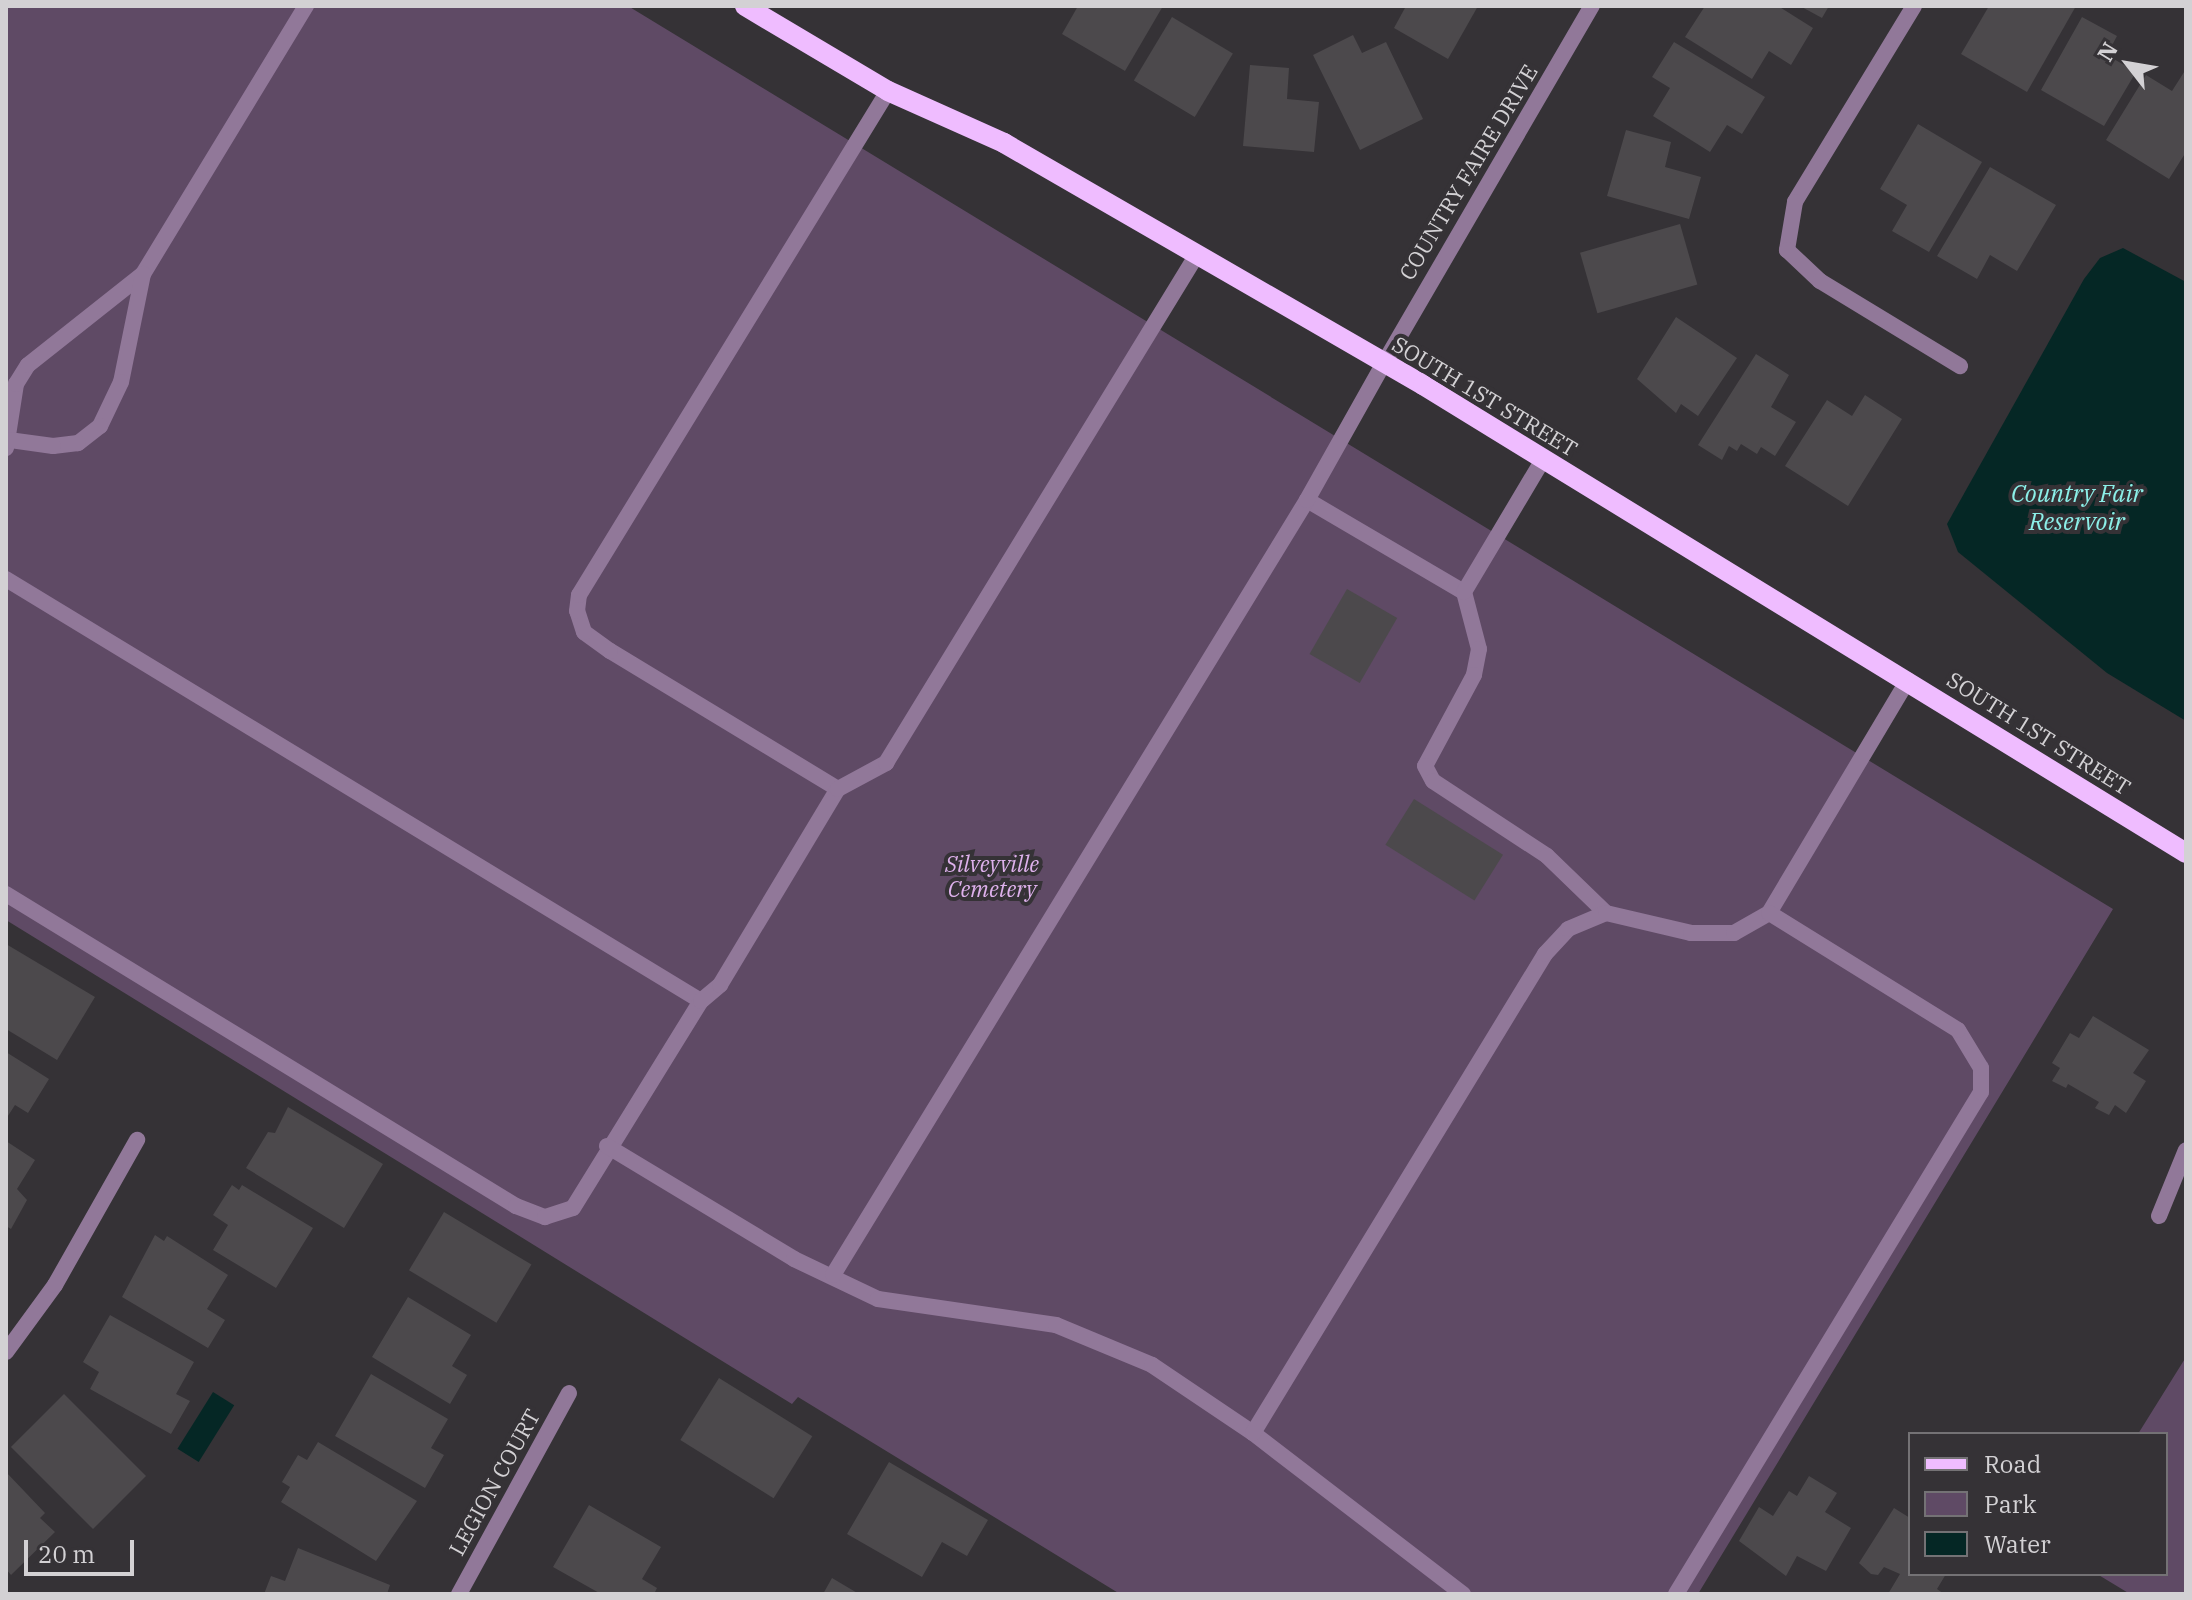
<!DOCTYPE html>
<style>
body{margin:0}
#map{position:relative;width:2192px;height:1600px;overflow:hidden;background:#353236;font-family:"IBM Plex Serif",serif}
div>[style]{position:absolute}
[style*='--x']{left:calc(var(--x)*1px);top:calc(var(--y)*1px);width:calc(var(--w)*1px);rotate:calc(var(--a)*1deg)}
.green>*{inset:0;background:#5f4a65}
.water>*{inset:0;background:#052725;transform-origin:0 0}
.building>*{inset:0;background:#4c494c;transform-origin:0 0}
.lane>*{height:16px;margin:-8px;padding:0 8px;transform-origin:8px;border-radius:8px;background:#917899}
.street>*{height:16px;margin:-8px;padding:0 8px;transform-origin:8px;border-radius:8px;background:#917899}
.primary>*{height:20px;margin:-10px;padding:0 10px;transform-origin:10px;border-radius:10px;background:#efbcff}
span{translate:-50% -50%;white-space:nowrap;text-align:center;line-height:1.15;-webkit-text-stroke:8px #353236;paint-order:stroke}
.street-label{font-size:22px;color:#d3d1d4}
.park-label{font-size:22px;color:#deb1ec;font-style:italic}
.water-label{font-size:24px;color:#8cefe8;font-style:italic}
.frame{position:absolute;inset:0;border:8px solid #d3d1d4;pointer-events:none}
.legend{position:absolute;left:1908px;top:1432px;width:260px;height:144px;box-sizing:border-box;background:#353236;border:2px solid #747275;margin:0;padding:10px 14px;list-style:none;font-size:24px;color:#d3d1d4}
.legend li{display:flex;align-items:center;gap:16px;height:40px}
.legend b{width:40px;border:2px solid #747275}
.north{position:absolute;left:2088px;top:24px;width:80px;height:80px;-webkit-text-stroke:6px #353236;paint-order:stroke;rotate:301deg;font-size:22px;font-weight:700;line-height:32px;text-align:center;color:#d3d1d4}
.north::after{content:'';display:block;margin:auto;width:28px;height:36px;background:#d3d1d4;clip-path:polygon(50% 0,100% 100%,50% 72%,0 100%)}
.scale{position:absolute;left:24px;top:1540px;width:110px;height:36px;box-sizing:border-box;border:4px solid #d3d1d4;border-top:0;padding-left:10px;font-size:24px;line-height:28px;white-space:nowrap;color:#d3d1d4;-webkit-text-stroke:6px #353236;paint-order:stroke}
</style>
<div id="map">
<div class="green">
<div style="clip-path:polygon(6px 6px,628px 6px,2113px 909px,1698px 1594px,1120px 1594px,798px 1397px,792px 1404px,6px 920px)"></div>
<div style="clip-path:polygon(2186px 1357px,2186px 1594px,2130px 1594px,2097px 1574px,2166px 1574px,2166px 1434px,2138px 1434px)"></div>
</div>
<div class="water">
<div style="clip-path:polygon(2123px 248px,2186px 282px,2186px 721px,2107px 673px,1958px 552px,1947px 524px,2084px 279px,2100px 258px)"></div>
<div style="left:213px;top:1392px;width:25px;height:67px;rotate:32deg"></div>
</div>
<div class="building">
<div style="clip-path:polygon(1078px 6px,1163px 6px,1125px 71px,1062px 34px)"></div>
<div style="clip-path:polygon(1406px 6px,1478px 6px,1448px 59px,1394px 28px)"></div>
<div style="clip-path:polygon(1705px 6px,1778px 6px,1813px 28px,1791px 65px,1769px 51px,1752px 79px,1685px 37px)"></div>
<div style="clip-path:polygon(1800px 6px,1829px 6px,1822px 18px)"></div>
<div style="clip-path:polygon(1989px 6px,2076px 6px,2027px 92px,1961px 54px)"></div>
<div style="left:1172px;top:17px;width:71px;height:74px;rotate:31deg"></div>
<div style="clip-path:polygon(2082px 17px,2117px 36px,2107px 55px,2136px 72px,2104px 126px,2041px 90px)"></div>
<div style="clip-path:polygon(1353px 35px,1362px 53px,1386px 42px,1423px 119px,1360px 150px,1313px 55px)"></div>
<div style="clip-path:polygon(1674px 42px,1765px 97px,1742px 134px,1727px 125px,1710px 152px,1653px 116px,1670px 88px,1652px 77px)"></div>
<div style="clip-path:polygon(1250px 65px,1289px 68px,1287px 99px,1319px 102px,1314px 152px,1243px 146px)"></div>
<div style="clip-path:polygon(2186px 69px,2186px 152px,2169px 179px,2106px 140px,2146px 75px,2172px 91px)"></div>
<div style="clip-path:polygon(1918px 124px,1982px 162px,1929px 252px,1892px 231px,1907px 205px,1880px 189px)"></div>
<div style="clip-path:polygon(1626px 130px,1671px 142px,1665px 167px,1701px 177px,1689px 219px,1607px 196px)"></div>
<div style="clip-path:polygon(1990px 167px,2056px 205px,2017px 271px,1990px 255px,1977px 279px,1937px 256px)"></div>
<div style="left:1680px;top:224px;width:63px;height:104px;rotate:74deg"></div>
<div style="clip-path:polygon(1676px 317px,1737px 358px,1698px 416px,1681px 404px,1676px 413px,1637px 379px)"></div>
<div style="clip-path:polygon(1756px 354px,1789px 375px,1771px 407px,1796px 422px,1775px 456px,1761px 447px,1757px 454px,1741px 444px,1737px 451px,1729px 446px,1722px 460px,1698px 445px)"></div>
<div style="clip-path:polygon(1865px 395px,1902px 419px,1848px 506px,1785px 466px,1827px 400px,1852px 416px)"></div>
<div style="left:1347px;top:589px;width:58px;height:75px;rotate:30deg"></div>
<div style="left:1414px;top:799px;width:105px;height:54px;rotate:32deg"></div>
<div style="clip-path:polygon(6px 944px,95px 997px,57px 1060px,6px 1029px)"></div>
<div style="clip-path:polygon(2093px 1016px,2149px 1050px,2133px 1073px,2146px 1081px,2126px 1113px,2115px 1105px,2109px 1115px,2095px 1108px,2099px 1102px,2068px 1084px,2066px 1088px,2052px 1081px,2060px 1068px,2052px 1063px,2070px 1033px,2079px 1038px)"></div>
<div style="clip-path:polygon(6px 1052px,49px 1079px,28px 1113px,15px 1105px,6px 1119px)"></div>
<div style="clip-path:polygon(288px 1107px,383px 1164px,344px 1228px,246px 1168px,268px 1132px,275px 1133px)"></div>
<div style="clip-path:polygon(6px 1141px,35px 1160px,17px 1189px,27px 1200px,11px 1229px,6px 1226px)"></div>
<div style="clip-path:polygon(232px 1185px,239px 1190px,242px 1185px,313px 1228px,276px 1288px,213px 1250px,228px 1225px,213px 1215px)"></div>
<div style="left:444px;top:1212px;width:102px;height:68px;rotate:31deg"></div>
<div style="clip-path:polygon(155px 1235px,164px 1241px,167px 1236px,228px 1275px,207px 1309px,225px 1320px,208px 1348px,122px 1297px)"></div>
<div style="clip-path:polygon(408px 1297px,471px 1335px,452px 1366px,467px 1375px,450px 1404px,372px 1357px)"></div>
<div style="clip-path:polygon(110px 1315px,194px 1362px,176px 1394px,190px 1401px,171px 1434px,90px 1389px,99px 1372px,83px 1362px)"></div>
<div style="clip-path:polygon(371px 1374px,448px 1419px,431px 1448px,444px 1455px,425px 1488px,335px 1436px)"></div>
<div style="left:719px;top:1378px;width:110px;height:73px;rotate:32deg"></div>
<div style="left:64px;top:1394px;width:116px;height:75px;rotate:45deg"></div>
<div style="clip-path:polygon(318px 1442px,417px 1501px,376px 1561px,281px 1502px,290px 1487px,282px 1482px,298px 1455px,307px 1460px)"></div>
<div style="clip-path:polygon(889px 1462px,988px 1520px,967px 1556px,942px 1542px,922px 1577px,847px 1534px)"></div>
<div style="clip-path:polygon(6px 1472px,45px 1513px,40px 1518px,55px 1532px,11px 1575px,6px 1569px)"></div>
<div style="clip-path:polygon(1809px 1476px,1837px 1493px,1825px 1512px,1851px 1528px,1826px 1571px,1797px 1556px,1786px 1576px,1739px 1541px,1759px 1507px,1773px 1516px,1789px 1491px,1797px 1496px)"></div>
<div style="clip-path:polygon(589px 1505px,661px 1547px,642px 1579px,657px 1588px,654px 1594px,601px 1594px,553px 1567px)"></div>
<div style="clip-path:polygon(1894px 1508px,1910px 1518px,1910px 1574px,1946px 1574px,1937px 1589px,1944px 1594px,1888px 1594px,1900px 1574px,1884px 1567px,1878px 1575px,1871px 1574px,1859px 1563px)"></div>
<div style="clip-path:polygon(298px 1548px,390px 1585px,387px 1594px,264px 1594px,271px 1576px,285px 1581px)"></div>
<div style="clip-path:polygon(832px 1578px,859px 1594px,823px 1594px)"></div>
</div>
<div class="lane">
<div style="--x:143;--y:274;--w:314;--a:-58.7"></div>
<div style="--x:6;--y:448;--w:65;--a:-81.1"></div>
<div style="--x:16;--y:384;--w:22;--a:-58"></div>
<div style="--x:28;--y:365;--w:147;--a:-38.4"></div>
<div style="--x:143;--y:274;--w:110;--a:101.5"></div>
<div style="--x:121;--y:382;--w:49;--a:115.5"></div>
<div style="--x:100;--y:426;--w:28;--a:142"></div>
<div style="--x:78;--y:443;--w:25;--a:173"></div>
<div style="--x:53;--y:446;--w:43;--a:-172.1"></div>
<div style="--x:1307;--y:500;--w:182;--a:30.4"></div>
<div style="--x:1464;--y:592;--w:59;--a:75.3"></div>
<div style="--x:1479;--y:649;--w:26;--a:101"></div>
<div style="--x:1474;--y:675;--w:103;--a:118.3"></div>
<div style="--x:1425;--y:766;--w:17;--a:62"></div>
<div style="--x:1433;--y:781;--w:136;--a:33.3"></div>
<div style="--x:1547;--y:856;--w:82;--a:44"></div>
<div style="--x:6;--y:579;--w:813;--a:31.27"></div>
<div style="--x:1464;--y:592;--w:156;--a:-59.2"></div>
<div style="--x:838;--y:789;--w:267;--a:-148.8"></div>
<div style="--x:610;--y:651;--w:32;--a:-144"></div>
<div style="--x:584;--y:632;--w:22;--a:-108"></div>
<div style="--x:577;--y:611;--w:16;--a:-83"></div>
<div style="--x:579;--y:595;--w:591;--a:-58.49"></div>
<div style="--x:6;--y:894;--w:598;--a:31.46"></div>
<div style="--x:516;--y:1206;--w:31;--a:21"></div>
<div style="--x:545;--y:1217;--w:29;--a:-18"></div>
<div style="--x:573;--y:1208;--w:243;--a:-58.3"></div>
<div style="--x:701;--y:1001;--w:25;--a:-40"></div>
<div style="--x:720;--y:985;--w:229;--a:-59"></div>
<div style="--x:838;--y:789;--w:55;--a:-28.4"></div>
<div style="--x:886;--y:763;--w:594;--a:-58.56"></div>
<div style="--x:607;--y:1146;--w:218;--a:31.1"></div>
<div style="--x:794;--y:1259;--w:93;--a:25.5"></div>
<div style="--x:878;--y:1299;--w:180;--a:8.3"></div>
<div style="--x:1056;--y:1325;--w:104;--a:22.6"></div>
<div style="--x:1152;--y:1365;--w:122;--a:34"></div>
<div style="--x:1253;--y:1433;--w:265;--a:37.5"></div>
<div style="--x:2159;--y:1216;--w:71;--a:-67.8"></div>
<div style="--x:833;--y:1275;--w:908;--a:-58.55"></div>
<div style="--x:1307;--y:500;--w:157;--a:-60.7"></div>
<div style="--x:1253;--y:1433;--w:561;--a:-58.63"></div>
<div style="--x:1545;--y:954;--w:34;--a:-47"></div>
<div style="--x:1568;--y:929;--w:41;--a:-22.8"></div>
<div style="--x:1606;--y:913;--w:87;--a:13.2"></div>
<div style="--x:1691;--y:933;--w:43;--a:0"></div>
<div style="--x:1734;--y:933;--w:40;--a:-29.7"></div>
<div style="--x:1769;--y:913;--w:271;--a:-59.2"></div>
<div style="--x:1676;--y:1594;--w:587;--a:-58.72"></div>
<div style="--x:1981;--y:1092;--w:24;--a:-90"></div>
<div style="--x:1981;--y:1068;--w:44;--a:-121.2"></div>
<div style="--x:1958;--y:1030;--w:222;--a:-148.2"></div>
</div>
<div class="street">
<div style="--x:1914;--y:6;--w:229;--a:121.3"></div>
<div style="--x:1795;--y:202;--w:49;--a:99.5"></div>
<div style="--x:1787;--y:250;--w:45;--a:43.2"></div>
<div style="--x:1820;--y:281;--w:164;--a:31.3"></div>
<div style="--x:1384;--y:363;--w:413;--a:-59.8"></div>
<div style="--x:6;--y:1352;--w:83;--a:-53.8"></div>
<div style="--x:55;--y:1285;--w:167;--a:-60.5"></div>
<div style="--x:459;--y:1594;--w:229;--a:-61.3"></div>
</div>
<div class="primary">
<div style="--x:745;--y:6;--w:166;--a:30.7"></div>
<div style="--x:888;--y:91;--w:127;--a:24.1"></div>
<div style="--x:1004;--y:143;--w:484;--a:30"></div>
<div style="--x:1423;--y:385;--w:895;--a:31.52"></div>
</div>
<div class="street-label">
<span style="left:1468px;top:172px;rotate:-59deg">COUNTRY FAIRE DRIVE</span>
<span style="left:1485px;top:396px;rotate:31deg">SOUTH 1ST STREET</span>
<span style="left:2039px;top:733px;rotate:32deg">SOUTH 1ST STREET</span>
<span style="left:494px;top:1482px;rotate:-61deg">LEGION COURT</span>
</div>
<div class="park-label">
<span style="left:992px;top:876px">Silveyville<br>Cemetery</span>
</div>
<div class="water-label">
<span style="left:2077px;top:508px">Country Fair<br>Reservoir</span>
</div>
<div class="frame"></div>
<ul class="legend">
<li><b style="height:10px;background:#efbcff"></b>Road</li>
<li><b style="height:22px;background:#5f4a65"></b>Park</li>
<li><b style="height:22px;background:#052725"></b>Water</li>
</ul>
<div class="north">N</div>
<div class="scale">20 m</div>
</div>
